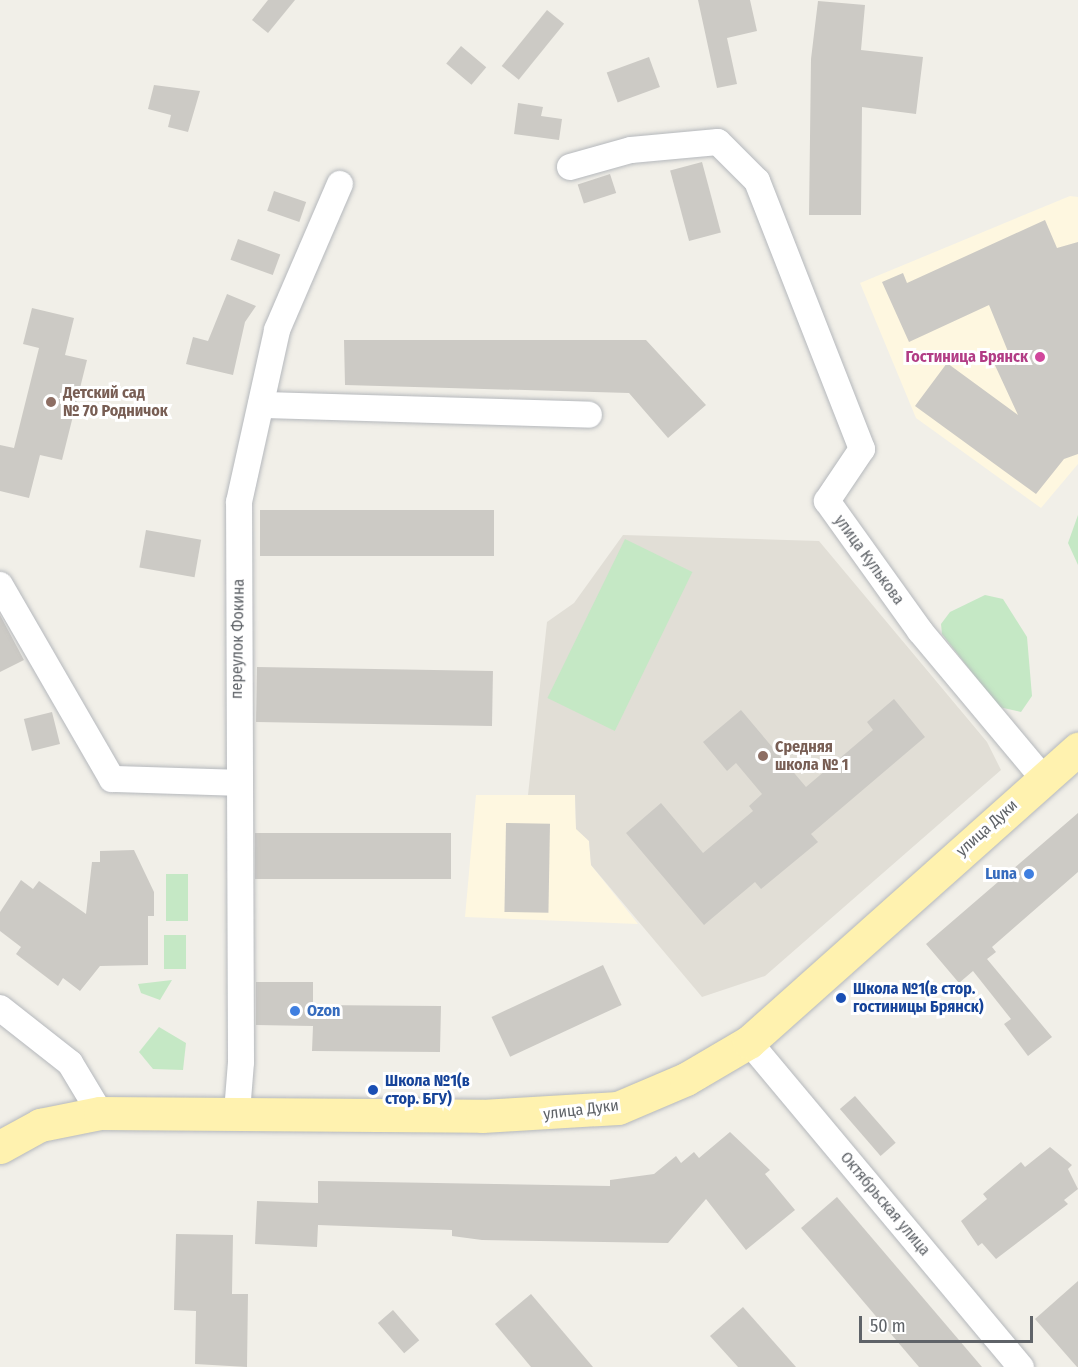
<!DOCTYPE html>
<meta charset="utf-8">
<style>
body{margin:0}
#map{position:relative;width:1078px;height:1367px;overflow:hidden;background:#f1efe8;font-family:"Fira Sans Condensed",sans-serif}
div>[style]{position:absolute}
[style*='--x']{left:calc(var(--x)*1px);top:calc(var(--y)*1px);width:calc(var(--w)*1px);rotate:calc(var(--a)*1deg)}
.commercial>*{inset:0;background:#fef7e0}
.education>*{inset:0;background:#e1ded6}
.green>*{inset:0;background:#c5e8c5;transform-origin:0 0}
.building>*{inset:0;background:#cccac5;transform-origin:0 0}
.roads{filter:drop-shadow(0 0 2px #b5b8bc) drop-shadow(0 0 2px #b5b8bc)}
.minor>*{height:26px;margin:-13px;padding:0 13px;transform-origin:13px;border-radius:13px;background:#fff}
.primary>*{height:33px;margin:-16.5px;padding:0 16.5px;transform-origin:16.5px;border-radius:16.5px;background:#fff2af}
.dots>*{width:16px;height:16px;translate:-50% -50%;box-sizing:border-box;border:3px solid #fff;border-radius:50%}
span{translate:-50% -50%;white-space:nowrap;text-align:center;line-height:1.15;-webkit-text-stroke:6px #fff;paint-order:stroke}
.hotel-label{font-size:16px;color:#b23c85;font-weight:700}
.right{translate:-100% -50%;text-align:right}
.education-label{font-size:16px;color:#785e54;font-weight:700}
.left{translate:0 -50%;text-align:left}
.street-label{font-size:16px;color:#5f6368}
.shop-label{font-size:16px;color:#366cbe;font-weight:700}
.transit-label{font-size:16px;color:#164399;font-weight:700}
.scale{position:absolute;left:859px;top:1316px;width:174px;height:27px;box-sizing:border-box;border:3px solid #5f6368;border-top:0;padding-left:8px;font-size:18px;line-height:21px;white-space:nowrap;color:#5f6368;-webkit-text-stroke:4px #fff;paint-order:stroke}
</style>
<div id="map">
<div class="commercial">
<div style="clip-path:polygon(1070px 196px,1078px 197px,1078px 464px,1041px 508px,916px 418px,860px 283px)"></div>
<div style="clip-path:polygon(476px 795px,575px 795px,576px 828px,589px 841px,591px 865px,638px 924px,465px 917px)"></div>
</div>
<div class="education">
<div style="clip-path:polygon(623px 535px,819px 541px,987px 742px,1001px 770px,765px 976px,702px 997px,591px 865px,589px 841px,576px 829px,575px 795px,528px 795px,547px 622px,574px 603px)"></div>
</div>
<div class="green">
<div style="clip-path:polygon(1078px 515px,1078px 565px,1068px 543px)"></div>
<div style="left:625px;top:539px;width:75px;height:177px;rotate:26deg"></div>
<div style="clip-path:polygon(985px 595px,1003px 599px,1027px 637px,1032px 696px,1021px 712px,999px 707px,942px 634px,941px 624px,950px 612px)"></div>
<div style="left:166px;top:874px;width:22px;height:47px"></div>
<div style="left:164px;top:935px;width:22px;height:34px"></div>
<div style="clip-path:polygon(172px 980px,160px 1000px,141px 993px,138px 984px)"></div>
<div style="clip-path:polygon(159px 1027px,186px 1043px,183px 1070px,153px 1069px,139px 1052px)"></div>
</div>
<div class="building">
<div style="clip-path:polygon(268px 0,295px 0,268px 33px,252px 20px)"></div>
<div style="clip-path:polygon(698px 0,750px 0,757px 31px,727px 38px,737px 84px,717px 88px)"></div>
<div style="clip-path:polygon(818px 1px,865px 5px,861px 50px,923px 57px,916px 114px,862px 107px,861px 215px,809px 215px,811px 59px)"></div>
<div style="left:547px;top:10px;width:22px;height:72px;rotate:39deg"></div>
<div style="left:461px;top:46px;width:33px;height:23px;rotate:40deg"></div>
<div style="left:649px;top:57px;width:32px;height:45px;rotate:70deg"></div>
<div style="clip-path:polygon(154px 85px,200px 91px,188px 132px,168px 127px,171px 115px,148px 109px)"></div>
<div style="clip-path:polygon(518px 103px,543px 107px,541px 116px,562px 119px,559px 140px,514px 134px)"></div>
<div style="left:702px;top:162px;width:73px;height:33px;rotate:75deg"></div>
<div style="left:610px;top:174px;width:20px;height:34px;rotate:72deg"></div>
<div style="left:274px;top:191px;width:34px;height:21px;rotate:19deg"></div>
<div style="clip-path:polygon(1045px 220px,1057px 248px,1078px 242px,1078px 454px,1064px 459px,1036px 494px,915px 406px,947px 363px,1018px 415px,993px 361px,1009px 354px,989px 305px,909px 342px,882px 282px,903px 273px,907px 283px)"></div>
<div style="left:238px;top:239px;width:45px;height:22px;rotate:20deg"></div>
<div style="clip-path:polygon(227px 294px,256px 306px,245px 322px,233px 375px,186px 364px,193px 337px,208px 341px)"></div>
<div style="clip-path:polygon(32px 308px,74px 318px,65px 355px,87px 360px,62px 460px,40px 455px,29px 498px,0 491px,0 445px,14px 448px,39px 348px,23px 344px)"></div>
<div style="clip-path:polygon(344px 340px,646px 340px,706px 405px,668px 438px,629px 393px,345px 385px)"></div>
<div style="left:260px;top:510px;width:234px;height:46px"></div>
<div style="left:146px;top:530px;width:56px;height:38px;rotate:10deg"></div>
<div style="clip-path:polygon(0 615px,24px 660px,0 672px)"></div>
<div style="left:257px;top:667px;width:236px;height:55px;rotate:1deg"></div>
<div style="clip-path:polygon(894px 699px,925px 737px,811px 834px,818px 842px,761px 889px,755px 882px,704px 925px,626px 833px,661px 803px,703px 853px,753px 811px,749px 806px,762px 794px,736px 763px,727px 771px,703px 742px,741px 710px,806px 787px,873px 730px,867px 722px)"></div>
<div style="left:52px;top:712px;width:33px;height:29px;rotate:76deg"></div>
<div style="clip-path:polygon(1078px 813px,1078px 872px,992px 947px,996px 952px,987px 959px,1052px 1037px,1028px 1056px,1004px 1024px,1011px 1019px,973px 971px,959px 983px,926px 944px)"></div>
<div style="left:506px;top:823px;width:44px;height:89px;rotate:1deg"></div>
<div style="left:451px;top:833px;width:46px;height:196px;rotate:90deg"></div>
<div style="clip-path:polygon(134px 850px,154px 892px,154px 916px,148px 916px,148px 965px,100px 966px,80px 991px,63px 978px,58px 986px,16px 954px,21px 947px,0 931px,0 912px,21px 880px,33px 889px,39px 881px,86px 914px,92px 862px,100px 862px,100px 851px)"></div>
<div style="left:603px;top:965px;width:44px;height:123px;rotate:65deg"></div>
<div style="clip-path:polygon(256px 982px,313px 982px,313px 1005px,441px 1006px,440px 1052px,312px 1051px,313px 1026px,256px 1025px)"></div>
<div style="left:855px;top:1096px;width:62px;height:20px;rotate:49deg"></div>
<div style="clip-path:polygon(730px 1132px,770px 1170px,765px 1174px,795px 1210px,746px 1250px,706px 1199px,668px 1243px,482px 1240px,452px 1236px,452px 1230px,318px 1225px,317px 1247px,255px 1244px,257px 1201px,318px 1203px,318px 1181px,610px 1186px,610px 1180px,654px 1174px,676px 1156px,681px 1163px,694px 1152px,699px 1158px)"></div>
<div style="clip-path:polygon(1050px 1147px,1072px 1165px,1068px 1169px,1078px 1189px,1064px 1200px,1068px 1204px,996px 1259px,982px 1243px,978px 1246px,961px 1221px,987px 1199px,983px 1194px,1021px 1162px,1025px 1167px)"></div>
<div style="clip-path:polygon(837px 1197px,982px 1367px,919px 1367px,801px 1228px)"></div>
<div style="clip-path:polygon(176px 1234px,233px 1235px,232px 1294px,248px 1294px,247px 1367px,195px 1364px,196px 1311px,174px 1310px)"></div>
<div style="clip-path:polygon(1078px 1281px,1078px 1367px,1077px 1367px,1035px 1319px)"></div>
<div style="clip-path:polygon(531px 1294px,593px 1367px,531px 1367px,495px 1324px)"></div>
<div style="clip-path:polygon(743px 1307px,796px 1367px,738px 1367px,710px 1336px)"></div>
<div style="left:393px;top:1310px;width:40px;height:20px;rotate:49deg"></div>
</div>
<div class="roads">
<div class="minor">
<div style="--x:570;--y:167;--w:63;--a:-15.6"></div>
<div style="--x:631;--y:150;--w:87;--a:-5.3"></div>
<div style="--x:718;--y:142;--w:55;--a:45"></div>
<div style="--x:757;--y:181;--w:288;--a:68.6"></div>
<div style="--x:862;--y:449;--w:63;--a:123.9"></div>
<div style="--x:827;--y:501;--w:160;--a:54.4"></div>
<div style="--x:920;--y:631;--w:192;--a:50.1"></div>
<div style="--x:261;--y:405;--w:328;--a:1.7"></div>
<div style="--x:0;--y:585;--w:224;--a:60"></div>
<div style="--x:112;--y:779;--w:126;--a:1.8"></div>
<div style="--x:0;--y:1008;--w:89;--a:38.2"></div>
<div style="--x:70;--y:1063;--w:58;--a:59"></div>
<div style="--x:749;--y:1042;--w:424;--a:50.1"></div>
<div style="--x:237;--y:1112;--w:50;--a:-85.4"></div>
<div style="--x:241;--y:1062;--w:560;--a:-90.2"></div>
<div style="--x:239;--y:502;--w:176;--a:-77.5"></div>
<div style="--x:277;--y:330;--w:159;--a:-66.7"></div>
</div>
<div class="primary">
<div style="--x:0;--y:1147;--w:46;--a:-28.8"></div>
<div style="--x:40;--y:1125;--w:61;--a:-11.3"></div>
<div style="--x:100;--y:1113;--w:382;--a:0.4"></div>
<div style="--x:482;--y:1116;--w:136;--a:-3.4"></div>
<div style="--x:618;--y:1108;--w:74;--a:-23.1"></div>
<div style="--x:686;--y:1079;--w:73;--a:-30.4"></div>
<div style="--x:749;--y:1042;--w:441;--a:-41.7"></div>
</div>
</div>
<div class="dots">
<div style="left:1040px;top:357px;background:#d1479c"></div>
<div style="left:51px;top:402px;background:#8d6e63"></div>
<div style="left:763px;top:756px;background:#8d6e63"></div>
<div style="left:1029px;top:874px;background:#3f7fe0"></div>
<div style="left:841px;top:998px;background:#1a4fb4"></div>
<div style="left:295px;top:1011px;background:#3f7fe0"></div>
<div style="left:373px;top:1090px;background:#1a4fb4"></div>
</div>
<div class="hotel-label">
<span class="right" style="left:1028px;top:357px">Гостиница Брянск</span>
</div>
<div class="education-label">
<span class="left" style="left:63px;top:402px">Детский сад<br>№ 70 Родничок</span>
<span class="left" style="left:775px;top:756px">Средняя<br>школа № 1</span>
</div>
<div class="street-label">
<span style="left:869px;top:560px;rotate:54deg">улица Кулькова</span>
<span style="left:238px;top:639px;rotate:-89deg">переулок Фокина</span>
<span style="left:987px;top:828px;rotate:-42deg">улица Дуки</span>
<span style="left:581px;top:1110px;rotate:-7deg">улица Дуки</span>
<span style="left:885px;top:1204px;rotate:50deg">Октябрьская улица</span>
</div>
<div class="shop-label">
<span class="right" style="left:1017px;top:874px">Luna</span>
<span class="left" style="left:307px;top:1011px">Ozon</span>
</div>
<div class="transit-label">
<span class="left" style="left:853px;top:998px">Школа №1(в стор.<br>гостиницы Брянск)</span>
<span class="left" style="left:385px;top:1090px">Школа №1(в<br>стор. БГУ)</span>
</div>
<div class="scale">50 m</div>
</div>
